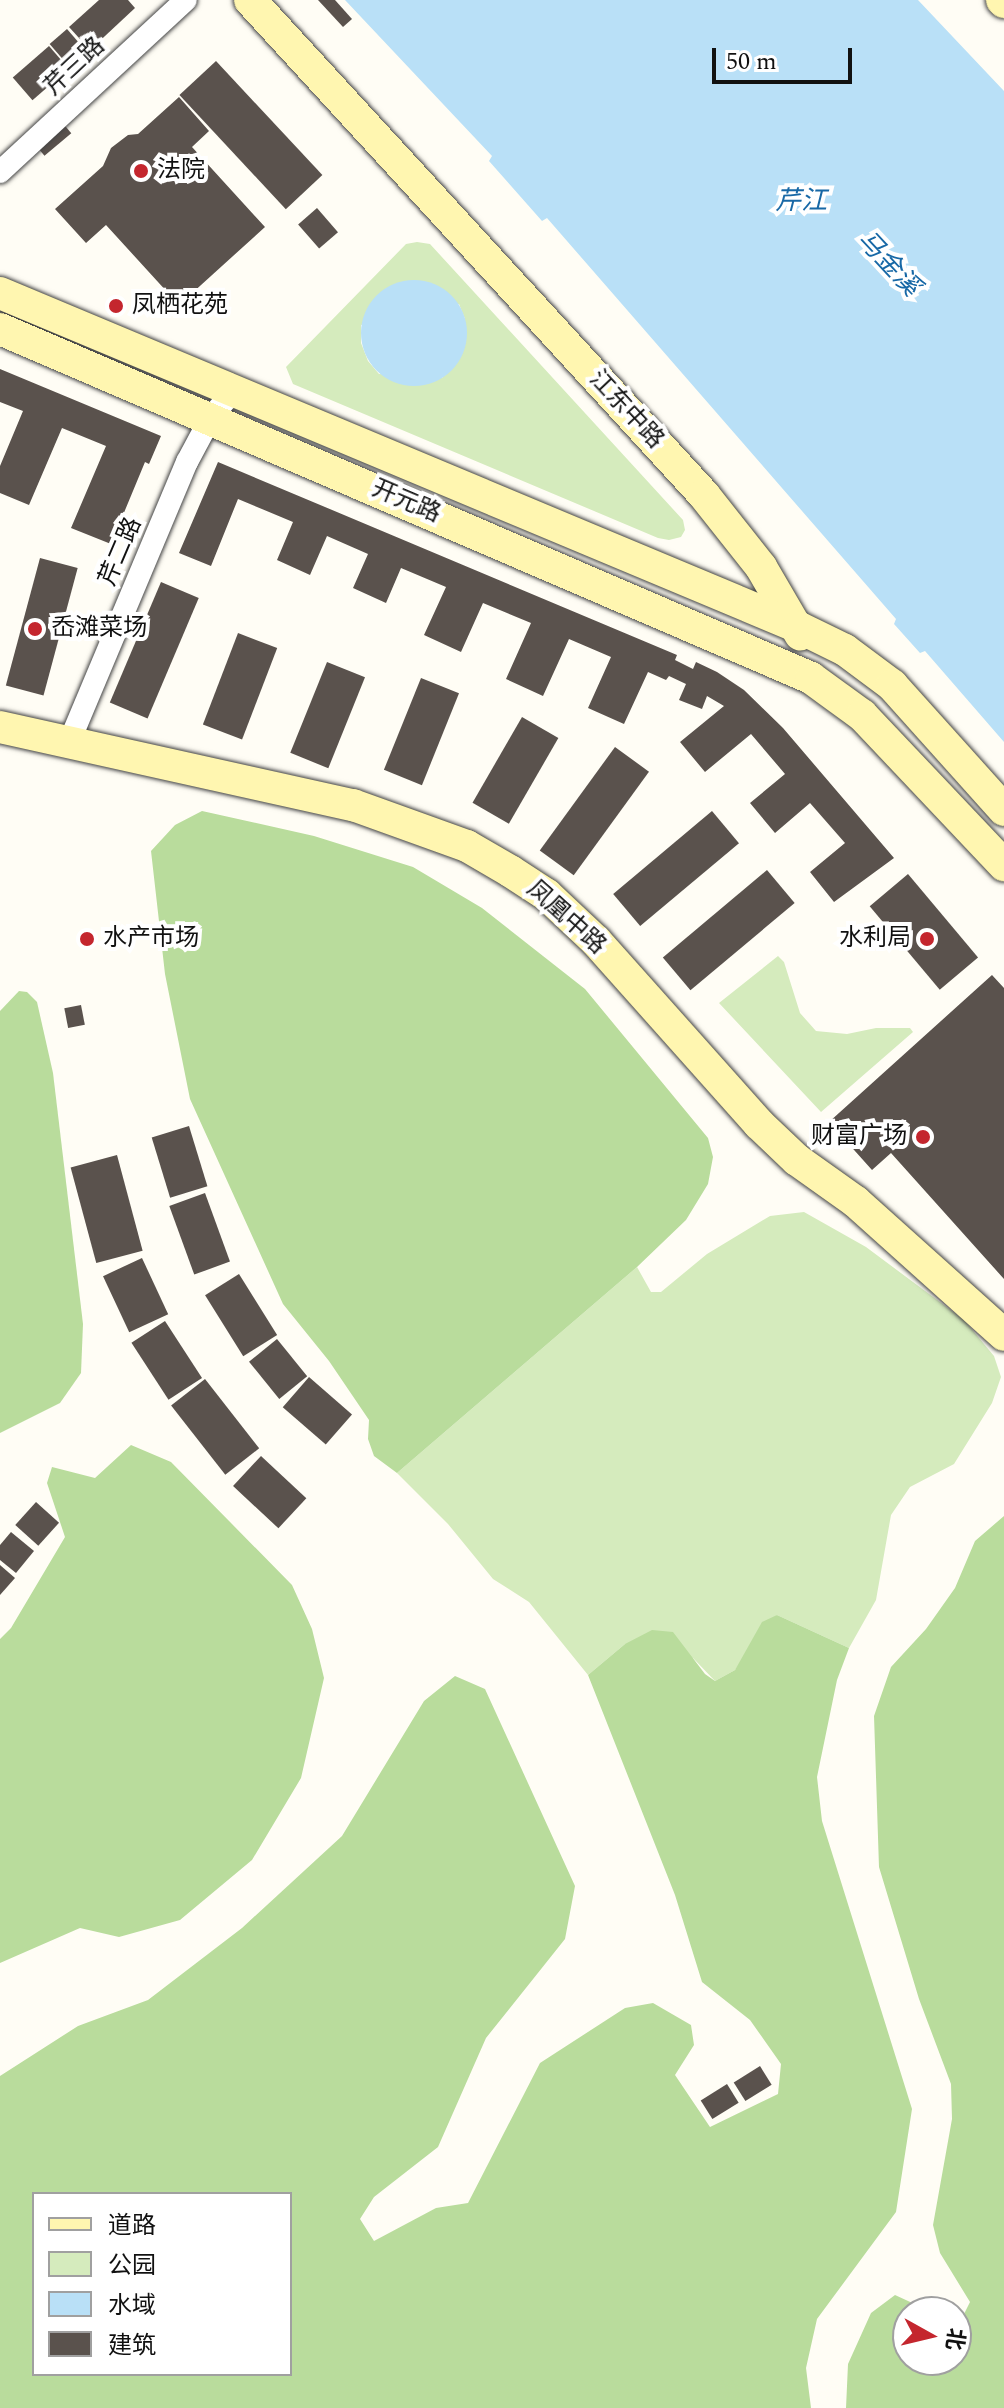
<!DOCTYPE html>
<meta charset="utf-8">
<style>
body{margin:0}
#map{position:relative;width:1004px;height:2408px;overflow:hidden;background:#fffdf5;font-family:Spectral,"Noto Sans SC",serif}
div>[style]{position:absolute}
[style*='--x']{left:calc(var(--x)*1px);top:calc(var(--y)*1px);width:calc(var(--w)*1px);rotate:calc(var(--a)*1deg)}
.green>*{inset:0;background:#d5ebbd}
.forest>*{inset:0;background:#b9dc9c}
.water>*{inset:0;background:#b9e0f7}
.round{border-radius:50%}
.building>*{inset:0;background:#5a524d;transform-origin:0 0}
.roads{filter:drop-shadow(0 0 2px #444) drop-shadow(0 0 2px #444)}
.street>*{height:22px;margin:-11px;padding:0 11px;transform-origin:11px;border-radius:11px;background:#fff}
.secondary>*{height:32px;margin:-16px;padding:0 16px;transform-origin:16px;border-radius:16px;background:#fff6b0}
.dots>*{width:22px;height:22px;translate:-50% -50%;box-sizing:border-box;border:4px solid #fff;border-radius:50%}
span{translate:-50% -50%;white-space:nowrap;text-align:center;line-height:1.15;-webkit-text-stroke:8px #fff;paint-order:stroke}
.street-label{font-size:24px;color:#111}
.poi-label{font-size:24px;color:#111}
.left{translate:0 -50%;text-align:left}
.right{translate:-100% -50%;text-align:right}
.water-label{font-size:26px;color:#1768a6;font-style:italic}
.legend{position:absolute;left:32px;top:2192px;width:260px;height:184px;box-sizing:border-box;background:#fff;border:2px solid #a0a0a0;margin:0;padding:10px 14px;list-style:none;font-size:24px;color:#111}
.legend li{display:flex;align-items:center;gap:16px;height:40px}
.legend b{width:40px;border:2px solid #a0a0a0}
.north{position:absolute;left:892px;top:2296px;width:80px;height:80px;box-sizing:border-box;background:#fff;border:2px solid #a0a0a0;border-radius:50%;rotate:98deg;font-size:22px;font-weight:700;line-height:32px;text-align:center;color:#111}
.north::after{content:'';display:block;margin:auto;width:28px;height:36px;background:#c4262e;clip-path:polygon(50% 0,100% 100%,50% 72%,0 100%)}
.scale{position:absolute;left:712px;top:48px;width:140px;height:36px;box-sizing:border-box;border:4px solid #111;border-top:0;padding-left:10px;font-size:24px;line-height:28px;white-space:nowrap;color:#111;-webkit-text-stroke:6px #fff;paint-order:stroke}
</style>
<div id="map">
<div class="green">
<div style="clip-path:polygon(evenodd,417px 242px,430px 244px,683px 520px,685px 530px,681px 537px,669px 540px,658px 538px,293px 384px,286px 367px,406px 244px,417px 242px,459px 304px,465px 319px,463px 352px,442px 378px,379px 374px,368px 361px,361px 343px,361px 325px,459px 304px)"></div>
<div style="clip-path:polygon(778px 956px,784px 962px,800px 1013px,816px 1031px,847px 1034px,876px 1028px,910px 1028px,913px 1032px,821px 1112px,719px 1003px)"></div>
<div style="clip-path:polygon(804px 1212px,866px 1247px,964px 1320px,994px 1356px,1001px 1377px,992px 1403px,954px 1464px,910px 1487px,891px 1515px,876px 1600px,849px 1648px,777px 1615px,735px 1670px,715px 1681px,693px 1658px,625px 1644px,588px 1675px,529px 1602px,493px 1579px,448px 1524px,397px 1473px,637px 1267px,651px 1292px,661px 1292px,707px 1254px,770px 1216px)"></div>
</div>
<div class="forest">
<div style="clip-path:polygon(202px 811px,314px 836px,413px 867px,482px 908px,585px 989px,708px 1138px,713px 1157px,708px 1184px,686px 1220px,637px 1267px,397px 1473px,374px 1456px,368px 1439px,369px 1420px,329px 1361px,283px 1304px,190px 1099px,165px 974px,151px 851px,175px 825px)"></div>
<div style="clip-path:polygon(19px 991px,27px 992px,37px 1002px,53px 1073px,83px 1324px,81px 1373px,60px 1403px,0 1433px,0 1011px)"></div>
<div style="clip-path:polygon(131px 1445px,171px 1462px,292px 1585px,312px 1629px,324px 1678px,301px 1778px,252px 1860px,180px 1920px,119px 1937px,80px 1928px,0 1963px,0 1639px,11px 1628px,65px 1537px,47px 1483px,52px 1467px,95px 1478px)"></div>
<div style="clip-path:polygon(1004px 1516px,1004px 2408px,846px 2408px,848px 2364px,871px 2313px,895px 2295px,932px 2312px,908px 2312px,908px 2360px,956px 2360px,956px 2318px,962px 2318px,970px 2302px,940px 2253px,933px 2225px,952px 2119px,951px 2084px,919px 1999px,879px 1867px,874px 1716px,891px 1667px,926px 1629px,955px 1588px,975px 1541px)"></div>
<div style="clip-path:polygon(evenodd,777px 1615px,849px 1648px,837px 1680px,817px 1777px,822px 1821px,912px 2109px,896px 2212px,817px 2319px,806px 2368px,811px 2408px,0 2408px,0 2076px,78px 2026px,148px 2000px,242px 1928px,342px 1836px,424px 1701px,455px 1676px,485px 1689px,575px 1886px,565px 1939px,486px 2038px,438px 2147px,374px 2197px,360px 2219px,374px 2241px,436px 2208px,468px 2203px,540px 2063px,625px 2008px,653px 2003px,691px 2025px,694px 2045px,675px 2075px,710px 2127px,778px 2094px,781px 2064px,750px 2020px,702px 1982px,675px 1895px,588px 1675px,625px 1644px,652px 1630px,673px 1632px,705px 1674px,715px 1681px,735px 1670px,762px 1622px,777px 1615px,34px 2194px,290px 2194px,290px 2374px,34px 2374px,34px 2194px)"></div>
</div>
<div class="water">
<div style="clip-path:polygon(345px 0,918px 0,1004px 91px,1004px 742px,925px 651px,920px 653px,894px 624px,896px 619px,547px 218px,542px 221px,489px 161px,492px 156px)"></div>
<div class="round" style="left:361px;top:280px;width:106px;height:106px"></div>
</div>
<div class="building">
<div style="clip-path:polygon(99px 0,128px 0,135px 8px,90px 50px,69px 27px)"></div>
<div style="clip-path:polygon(318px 0,335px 0,352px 19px,343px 27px)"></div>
<div style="left:67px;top:29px;width:30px;height:23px;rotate:49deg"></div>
<div style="left:49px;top:46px;width:30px;height:48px;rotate:49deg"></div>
<div style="left:216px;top:61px;width:156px;height:50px;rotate:47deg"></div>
<div style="clip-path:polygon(179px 97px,209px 131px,192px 147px,265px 227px,179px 305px,106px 225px,86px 243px,55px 209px,103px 166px,111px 148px,128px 135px,138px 134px)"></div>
<div style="left:61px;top:121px;width:16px;height:35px;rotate:50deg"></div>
<div style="left:317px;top:208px;width:32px;height:25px;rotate:49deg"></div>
<div style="clip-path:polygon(0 369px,161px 436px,149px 464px,145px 462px,111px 544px,71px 528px,106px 446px,62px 428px,29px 505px,0 493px,0 466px,23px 411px,0 402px)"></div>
<div style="clip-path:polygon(218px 462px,677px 655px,675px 660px,693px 669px,696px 662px,717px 672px,744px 690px,783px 728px,894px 858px,834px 902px,810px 872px,845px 843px,810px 803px,775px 833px,750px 803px,785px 774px,751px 734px,705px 772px,680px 742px,724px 706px,707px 696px,702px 709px,679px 700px,686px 684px,669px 676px,666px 680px,648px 672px,624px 724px,588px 708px,611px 657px,569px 639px,543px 696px,506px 679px,531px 623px,483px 603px,461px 652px,424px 635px,446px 587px,401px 568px,386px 603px,353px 588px,368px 554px,327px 536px,310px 575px,277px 560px,293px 522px,238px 499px,211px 566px,179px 553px)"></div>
<div style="left:40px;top:558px;width:39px;height:132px;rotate:15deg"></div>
<div style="left:161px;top:582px;width:41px;height:131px;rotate:23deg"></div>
<div style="left:238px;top:633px;width:42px;height:98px;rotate:21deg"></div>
<div style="left:327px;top:662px;width:41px;height:98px;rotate:22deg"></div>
<div style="left:421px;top:678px;width:41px;height:99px;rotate:22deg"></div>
<div style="left:522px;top:717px;width:42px;height:99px;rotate:30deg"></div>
<div style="left:615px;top:747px;width:42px;height:128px;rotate:36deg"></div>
<div style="left:712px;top:811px;width:42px;height:129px;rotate:50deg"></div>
<div style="left:767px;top:870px;width:43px;height:136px;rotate:50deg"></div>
<div style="left:908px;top:874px;width:109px;height:50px;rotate:50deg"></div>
<div style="clip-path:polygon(992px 975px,1004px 988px,1004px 1279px,891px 1153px,872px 1170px,829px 1122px)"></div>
<div style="left:81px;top:1005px;width:20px;height:17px;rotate:79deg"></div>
<div style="left:189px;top:1126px;width:63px;height:39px;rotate:73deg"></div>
<div style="left:117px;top:1155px;width:99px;height:48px;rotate:75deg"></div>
<div style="left:205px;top:1193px;width:73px;height:38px;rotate:70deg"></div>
<div style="left:142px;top:1258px;width:62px;height:43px;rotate:65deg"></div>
<div style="left:239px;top:1274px;width:72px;height:40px;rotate:58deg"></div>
<div style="left:165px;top:1321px;width:68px;height:40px;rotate:57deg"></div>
<div style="left:277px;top:1339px;width:48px;height:36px;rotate:51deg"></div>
<div style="left:309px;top:1377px;width:57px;height:40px;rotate:41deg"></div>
<div style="left:205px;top:1379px;width:88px;height:43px;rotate:52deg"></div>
<div style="left:261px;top:1456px;width:62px;height:41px;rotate:43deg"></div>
<div style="left:36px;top:1502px;width:31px;height:31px;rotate:42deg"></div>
<div style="clip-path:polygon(11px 1532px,34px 1551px,16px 1573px,0 1560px,0 1545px)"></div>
<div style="clip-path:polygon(0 1565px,15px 1578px,0 1595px)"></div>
<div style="left:760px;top:2066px;width:22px;height:31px;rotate:58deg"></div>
<div style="left:727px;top:2084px;width:22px;height:31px;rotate:58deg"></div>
</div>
<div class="roads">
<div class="street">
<div style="--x:0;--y:172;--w:253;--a:-42.8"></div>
<div style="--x:70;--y:740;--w:302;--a:-67.2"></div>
<div style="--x:187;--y:462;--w:51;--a:-61.9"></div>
<div style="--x:211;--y:417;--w:32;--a:-49"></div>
</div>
<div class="secondary">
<div style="--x:250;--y:0;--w:672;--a:47.47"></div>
<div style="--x:704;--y:495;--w:92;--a:51.6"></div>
<div style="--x:761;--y:567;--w:78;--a:59.8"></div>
<div style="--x:1002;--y:0;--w:3;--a:45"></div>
<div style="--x:0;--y:293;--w:865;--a:22.71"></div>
<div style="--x:798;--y:627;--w:52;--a:26.1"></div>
<div style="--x:845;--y:650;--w:59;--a:36.7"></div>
<div style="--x:892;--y:685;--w:168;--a:48.1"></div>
<div style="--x:0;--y:329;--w:883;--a:23.28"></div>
<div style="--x:811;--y:678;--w:63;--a:36"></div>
<div style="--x:862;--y:715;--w:207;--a:46.6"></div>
<div style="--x:0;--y:727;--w:362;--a:12.5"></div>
<div style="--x:353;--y:805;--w:121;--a:19.8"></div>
<div style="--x:467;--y:846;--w:50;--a:30.2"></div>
<div style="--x:510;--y:871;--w:44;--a:33"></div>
<div style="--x:547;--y:895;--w:67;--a:43.2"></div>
<div style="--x:596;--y:941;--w:245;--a:48.3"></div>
<div style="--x:759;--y:1124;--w:52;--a:43.5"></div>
<div style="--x:797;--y:1160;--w:72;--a:35.4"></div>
<div style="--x:856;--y:1202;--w:199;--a:41.9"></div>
</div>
</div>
<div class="dots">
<div style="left:141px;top:171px;background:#c4262e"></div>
<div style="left:116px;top:306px;background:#c4262e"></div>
<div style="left:35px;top:629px;background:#c4262e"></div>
<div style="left:87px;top:939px;background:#c4262e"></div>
<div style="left:927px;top:939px;background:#c4262e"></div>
<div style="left:923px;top:1137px;background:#c4262e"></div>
</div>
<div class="street-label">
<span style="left:75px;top:67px;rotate:-43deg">芹三路</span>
<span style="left:626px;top:410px;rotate:47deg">江东中路</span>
<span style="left:406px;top:502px;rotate:23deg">开元路</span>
<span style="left:121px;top:552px;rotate:-67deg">芹二路</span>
<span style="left:566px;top:918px;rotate:42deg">凤凰中路</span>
</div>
<div class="poi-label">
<span class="left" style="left:157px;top:171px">法院</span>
<span class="left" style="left:132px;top:306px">凤栖花苑</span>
<span class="left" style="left:51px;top:629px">岙滩菜场</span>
<span class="left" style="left:103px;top:939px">水产市场</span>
<span class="right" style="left:911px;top:939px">水利局</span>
<span class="right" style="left:907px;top:1137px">财富广场</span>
</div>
<div class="water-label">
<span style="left:801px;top:202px">芹江</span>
<span style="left:888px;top:264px;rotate:47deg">马金溪</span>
</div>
<ul class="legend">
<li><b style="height:10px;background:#fff6b0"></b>道路</li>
<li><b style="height:22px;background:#d5ebbd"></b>公园</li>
<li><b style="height:22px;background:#b9e0f7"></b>水域</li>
<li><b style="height:22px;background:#5a524d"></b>建筑</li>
</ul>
<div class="north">北</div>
<div class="scale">50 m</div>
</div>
